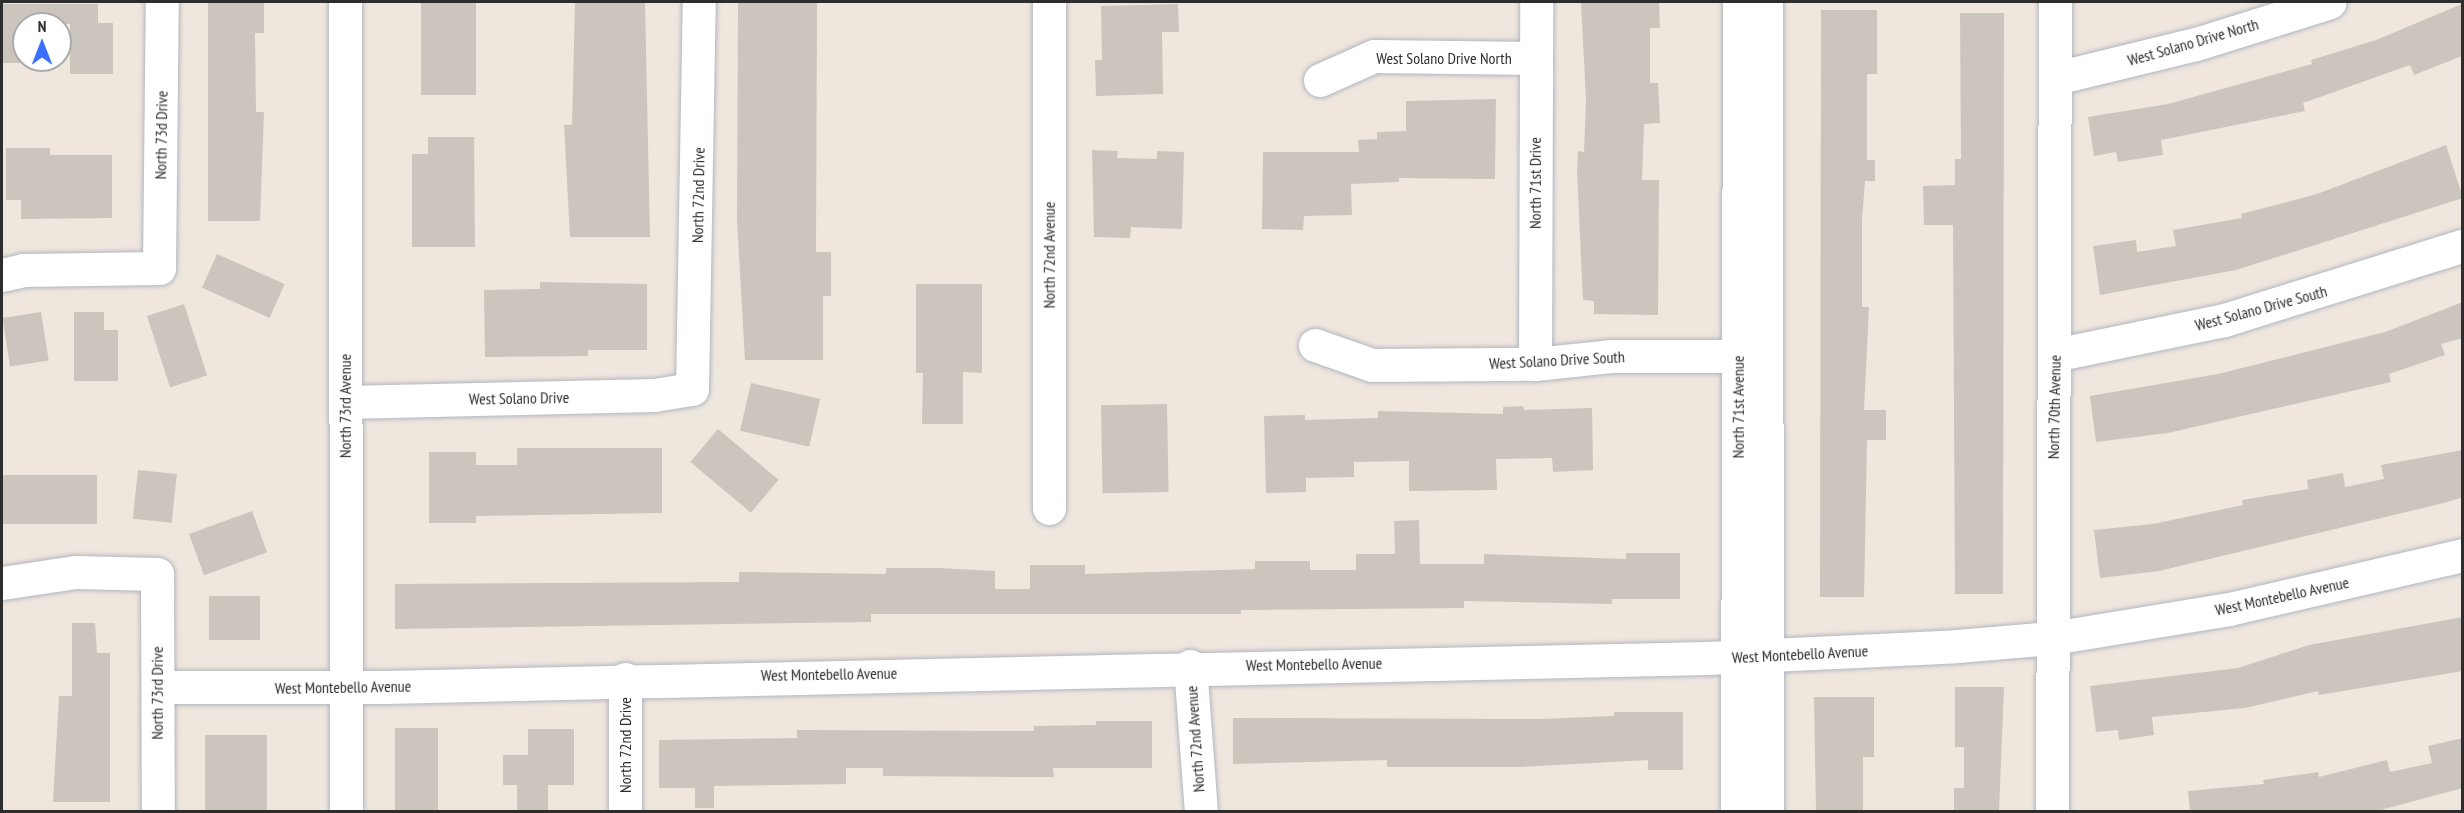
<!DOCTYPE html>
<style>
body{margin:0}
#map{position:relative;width:2464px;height:813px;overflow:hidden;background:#efe7de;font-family:"PT Sans Narrow",sans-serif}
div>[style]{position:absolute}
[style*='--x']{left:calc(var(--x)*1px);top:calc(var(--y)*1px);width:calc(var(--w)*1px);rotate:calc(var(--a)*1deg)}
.building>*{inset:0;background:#cbc5bd;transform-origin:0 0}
.roads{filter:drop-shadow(0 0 2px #b2b6c1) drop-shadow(0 0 2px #b2b6c1)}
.minor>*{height:33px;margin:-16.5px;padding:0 16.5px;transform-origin:16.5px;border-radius:16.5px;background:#fff}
span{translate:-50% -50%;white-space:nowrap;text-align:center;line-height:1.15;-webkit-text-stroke:4.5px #fff;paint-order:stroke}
.street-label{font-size:16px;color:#2d2d2d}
.frame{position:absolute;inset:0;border:3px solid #2d2d2d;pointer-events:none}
.north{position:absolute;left:12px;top:12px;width:60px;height:60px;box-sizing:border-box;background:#fff;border:2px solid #ababab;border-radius:50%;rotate:0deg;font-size:16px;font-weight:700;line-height:24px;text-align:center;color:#2d2d2d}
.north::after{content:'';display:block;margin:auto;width:21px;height:27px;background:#3c6eff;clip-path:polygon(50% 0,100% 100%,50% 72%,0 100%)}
</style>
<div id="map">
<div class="building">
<div style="clip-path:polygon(208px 2px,264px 2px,264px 33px,255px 33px,256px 112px,264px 112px,260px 221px,208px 221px)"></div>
<div style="left:421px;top:2px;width:55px;height:93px"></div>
<div style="clip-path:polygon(575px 2px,645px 2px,650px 237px,570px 237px,564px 125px,572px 125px)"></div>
<div style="clip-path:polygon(738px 2px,817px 2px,816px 252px,831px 252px,831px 296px,823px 296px,823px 360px,745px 360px,737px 221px)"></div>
<div style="clip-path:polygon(1581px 2px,1659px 2px,1660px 28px,1650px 28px,1650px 83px,1658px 83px,1660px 123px,1644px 124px,1642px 180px,1659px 180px,1658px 315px,1594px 314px,1594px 301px,1583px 300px,1577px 172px,1578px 151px,1584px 152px,1586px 100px)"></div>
<div style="clip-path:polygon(2px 4px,98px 4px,98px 23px,113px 23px,113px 74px,70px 74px,70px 24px,24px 24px,24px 63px,2px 63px)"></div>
<div style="clip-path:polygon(1178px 4px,1179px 32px,1162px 32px,1163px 94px,1096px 96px,1095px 60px,1102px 60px,1101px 6px)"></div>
<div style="clip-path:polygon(2462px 4px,2462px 56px,2414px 75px,2410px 65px,2303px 103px,2305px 111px,2161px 140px,2163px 155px,2118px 162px,2116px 152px,2094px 156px,2088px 117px,2168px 104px,2312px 64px,2311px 60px,2376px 40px)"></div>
<div style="clip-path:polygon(1821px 10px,1877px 10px,1877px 74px,1867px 74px,1867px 160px,1875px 160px,1875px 181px,1865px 181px,1862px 220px,1862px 307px,1869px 307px,1864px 410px,1886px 410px,1886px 440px,1867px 440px,1864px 597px,1820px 597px)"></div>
<div style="clip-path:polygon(1960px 13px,2004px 13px,2003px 594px,1955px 594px,1953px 225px,1924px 225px,1923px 186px,1955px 185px,1955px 159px,1961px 159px)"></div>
<div style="clip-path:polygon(1496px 99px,1495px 179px,1399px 178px,1399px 182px,1351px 184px,1352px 215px,1304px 216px,1303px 230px,1262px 229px,1263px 152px,1359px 152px,1358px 140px,1377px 139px,1377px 132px,1406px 131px,1406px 101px)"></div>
<div style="clip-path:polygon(428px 137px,474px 137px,475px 247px,412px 247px,412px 154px,428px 154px)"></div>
<div style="clip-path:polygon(2446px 145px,2463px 198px,2236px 270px,2100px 295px,2093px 246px,2136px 240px,2137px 252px,2176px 246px,2173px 230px,2242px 218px,2241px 214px,2317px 194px)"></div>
<div style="clip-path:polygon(6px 148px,50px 148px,50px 155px,112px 155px,112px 218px,21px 219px,21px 200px,6px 200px)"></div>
<div style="clip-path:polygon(1092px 150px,1118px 151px,1117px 158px,1157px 159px,1157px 151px,1184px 152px,1182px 229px,1131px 227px,1130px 238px,1094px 237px)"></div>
<div style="left:217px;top:254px;width:74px;height:37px;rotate:24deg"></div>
<div style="clip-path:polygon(540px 282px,647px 284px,647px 350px,588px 350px,588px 356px,485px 357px,484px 290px,540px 289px)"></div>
<div style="clip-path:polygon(916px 284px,982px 284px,982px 373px,963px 372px,963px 424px,922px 424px,923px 373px,916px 373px)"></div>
<div style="clip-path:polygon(2463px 302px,2463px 338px,2441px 344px,2445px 355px,2389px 374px,2391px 382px,2168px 433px,2096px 442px,2090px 396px,2218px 374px,2385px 332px)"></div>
<div style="left:184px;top:304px;width:75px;height:39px;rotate:72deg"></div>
<div style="left:41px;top:312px;width:49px;height:39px;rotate:81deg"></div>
<div style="clip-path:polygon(74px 312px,104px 312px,104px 330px,118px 330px,118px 381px,74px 381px)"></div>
<div style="left:751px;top:383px;width:71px;height:49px;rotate:13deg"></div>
<div style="left:1167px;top:404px;width:88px;height:66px;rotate:89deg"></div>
<div style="clip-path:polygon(1523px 406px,1524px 410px,1592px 408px,1593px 470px,1553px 472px,1552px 458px,1496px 459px,1497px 490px,1409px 491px,1409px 461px,1354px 462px,1354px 477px,1306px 478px,1306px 492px,1266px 493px,1264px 416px,1305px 415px,1305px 420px,1378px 418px,1378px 411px,1503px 414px,1503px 407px)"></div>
<div style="left:718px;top:429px;width:79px;height:43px;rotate:40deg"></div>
<div style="clip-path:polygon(517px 448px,662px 448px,662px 513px,476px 516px,476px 523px,429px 523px,429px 452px,476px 452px,476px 465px,517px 465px)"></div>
<div style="clip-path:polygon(2463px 450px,2463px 497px,2444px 503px,2159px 571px,2100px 578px,2094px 530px,2153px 524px,2243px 505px,2242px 500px,2308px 489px,2307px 480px,2343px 473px,2345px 487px,2384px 479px,2381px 465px)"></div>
<div style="left:138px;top:470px;width:39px;height:49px;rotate:6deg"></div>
<div style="left:2px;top:475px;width:95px;height:49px"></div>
<div style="left:252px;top:511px;width:44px;height:67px;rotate:70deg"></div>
<div style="clip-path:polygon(1419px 520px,1420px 564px,1484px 564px,1484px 554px,1626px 559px,1626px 553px,1680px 553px,1680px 599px,1612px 599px,1612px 604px,1464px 601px,1464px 608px,1241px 610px,1241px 614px,871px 614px,871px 622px,395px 629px,395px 584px,739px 582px,739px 572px,886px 574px,886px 568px,939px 568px,995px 571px,995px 589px,1030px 589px,1030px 565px,1085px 565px,1085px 574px,1255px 569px,1255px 561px,1310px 561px,1310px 570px,1356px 570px,1356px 554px,1395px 554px,1394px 521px)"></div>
<div style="left:209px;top:596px;width:51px;height:44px"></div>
<div style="clip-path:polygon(2463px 617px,2463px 671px,2319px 695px,2318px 691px,2245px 708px,2152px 717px,2154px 735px,2119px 740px,2118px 730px,2096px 732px,2090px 686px,2238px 668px,2309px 645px)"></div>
<div style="clip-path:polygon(72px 623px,95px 623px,97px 653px,110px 653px,110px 802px,53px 802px,59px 696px,72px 696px)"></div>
<div style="clip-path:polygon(1955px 687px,2004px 687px,1999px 812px,1954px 812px,1954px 788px,1964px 788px,1964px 747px,1955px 747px)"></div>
<div style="clip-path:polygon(1814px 697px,1874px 697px,1874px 757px,1863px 757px,1863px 812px,1816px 812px)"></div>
<div style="clip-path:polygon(1614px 712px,1683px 712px,1683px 770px,1648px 770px,1648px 760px,1520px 767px,1387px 767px,1387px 760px,1233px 764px,1233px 718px,1542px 719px,1614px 716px)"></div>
<div style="clip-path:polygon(1096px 721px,1152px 721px,1152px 768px,1053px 768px,1054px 777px,1035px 777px,883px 776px,883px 768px,846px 768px,846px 784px,714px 786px,714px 808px,695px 808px,695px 788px,659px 788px,659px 740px,797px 738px,797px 730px,1034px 731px,1034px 726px,1096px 725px)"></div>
<div style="left:395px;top:728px;width:43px;height:84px"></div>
<div style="clip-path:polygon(528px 729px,574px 729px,574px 785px,548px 785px,548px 812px,517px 812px,517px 785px,503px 785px,503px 755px,528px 755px)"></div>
<div style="left:205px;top:735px;width:62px;height:77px"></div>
<div style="clip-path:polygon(2463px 738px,2463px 788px,2373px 812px,2190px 812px,2188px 791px,2264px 784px,2263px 780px,2318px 772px,2319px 777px,2387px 760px,2390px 772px,2432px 763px,2428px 746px)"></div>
</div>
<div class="roads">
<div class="minor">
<div style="--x:345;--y:2;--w:810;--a:89.93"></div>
<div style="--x:1766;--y:2;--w:810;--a:89.93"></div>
<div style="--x:2056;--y:78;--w:144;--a:-13.7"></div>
<div style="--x:2196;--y:44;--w:140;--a:-17.4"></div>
<div style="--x:1320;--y:80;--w:59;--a:-24"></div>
<div style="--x:1374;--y:56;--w:162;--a:0.7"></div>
<div style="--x:2;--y:275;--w:22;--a:-13"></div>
<div style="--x:23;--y:270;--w:136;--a:-0.8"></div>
<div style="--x:159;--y:268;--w:266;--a:-89.4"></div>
<div style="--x:1315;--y:345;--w:60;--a:19.3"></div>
<div style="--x:1372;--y:365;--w:163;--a:-0.4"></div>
<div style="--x:1535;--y:364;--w:76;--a:-6"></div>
<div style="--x:1611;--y:356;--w:151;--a:0"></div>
<div style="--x:2054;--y:355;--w:174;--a:-11.6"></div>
<div style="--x:2224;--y:320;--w:249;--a:-17.3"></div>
<div style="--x:1535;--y:364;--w:362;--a:-89.8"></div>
<div style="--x:345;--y:402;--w:309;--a:-1.3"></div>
<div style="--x:654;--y:395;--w:38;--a:-9"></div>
<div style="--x:692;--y:389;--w:387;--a:-89"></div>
<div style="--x:1049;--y:508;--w:506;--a:-90"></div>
<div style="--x:2;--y:583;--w:75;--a:-8.5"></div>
<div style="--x:76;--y:572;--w:81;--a:1.4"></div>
<div style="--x:157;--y:574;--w:238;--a:89.8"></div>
<div style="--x:1190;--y:666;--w:146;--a:85.7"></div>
<div style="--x:158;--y:687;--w:227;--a:0"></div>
<div style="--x:385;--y:687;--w:1322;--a:-1.26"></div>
<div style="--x:1707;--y:658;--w:250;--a:-2.7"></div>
<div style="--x:1957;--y:646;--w:95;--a:-4.8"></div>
<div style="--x:2052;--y:638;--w:179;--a:-9.3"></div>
<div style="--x:2229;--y:609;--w:239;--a:-13"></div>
<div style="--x:625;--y:812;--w:133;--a:-90"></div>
<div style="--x:1737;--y:812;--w:810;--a:-89.86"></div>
<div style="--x:2052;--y:812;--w:810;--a:-89.79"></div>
</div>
</div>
<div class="street-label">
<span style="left:2193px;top:42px;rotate:-16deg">West Solano Drive North</span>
<span style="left:1444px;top:58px">West Solano Drive North</span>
<span style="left:161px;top:135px;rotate:-89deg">North 73d Drive</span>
<span style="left:1535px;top:183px;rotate:-90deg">North 71st Drive</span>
<span style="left:698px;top:195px;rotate:-89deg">North 72nd Drive</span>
<span style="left:1049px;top:255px;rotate:-90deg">North 72nd Avenue</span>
<span style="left:2261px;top:308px;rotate:-15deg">West Solano Drive South</span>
<span style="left:1557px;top:360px;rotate:-3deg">West Solano Drive South</span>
<span style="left:519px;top:398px;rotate:-1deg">West Solano Drive</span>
<span style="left:345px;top:406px;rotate:-90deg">North 73rd Avenue</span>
<span style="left:1738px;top:407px;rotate:-90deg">North 71st Avenue</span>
<span style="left:2054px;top:407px;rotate:-89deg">North 70th Avenue</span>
<span style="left:2282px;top:596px;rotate:-12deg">West Montebello Avenue</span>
<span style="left:1800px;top:654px;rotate:-3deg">West Montebello Avenue</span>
<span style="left:1314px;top:664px;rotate:-1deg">West Montebello Avenue</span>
<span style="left:829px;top:674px;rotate:-1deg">West Montebello Avenue</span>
<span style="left:343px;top:687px;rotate:-1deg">West Montebello Avenue</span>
<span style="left:157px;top:693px;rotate:-90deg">North 73rd Drive</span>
<span style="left:1195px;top:739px;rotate:-94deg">North 72nd Avenue</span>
<span style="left:625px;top:745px;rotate:-90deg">North 72nd Drive</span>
</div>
<div class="frame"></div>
<div class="north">N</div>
</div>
